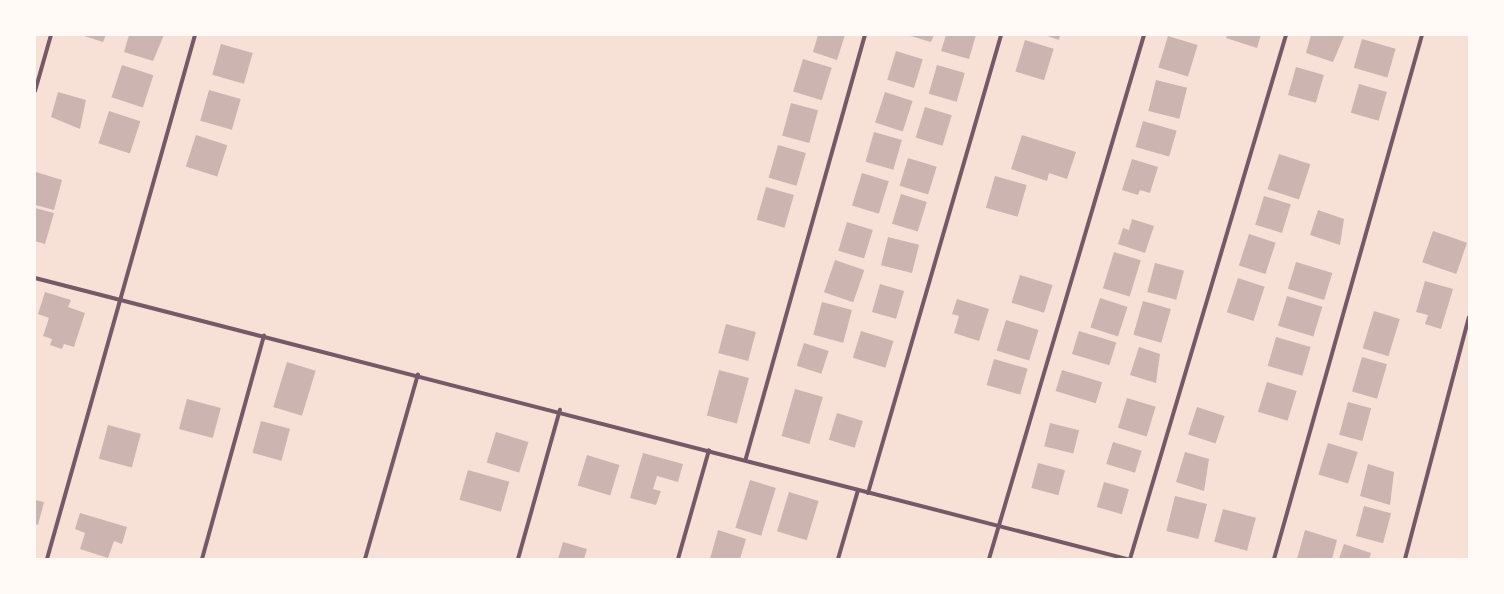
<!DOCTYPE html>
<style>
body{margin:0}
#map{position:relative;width:1504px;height:594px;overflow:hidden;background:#f7e1d7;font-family:Poppins,sans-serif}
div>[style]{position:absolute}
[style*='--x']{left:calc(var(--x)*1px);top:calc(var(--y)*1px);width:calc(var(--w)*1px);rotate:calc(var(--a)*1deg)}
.building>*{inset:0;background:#ccb4b1;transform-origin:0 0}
.minor>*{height:4px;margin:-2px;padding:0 2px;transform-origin:2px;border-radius:2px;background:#755966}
span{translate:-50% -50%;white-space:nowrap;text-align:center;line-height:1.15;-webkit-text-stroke:3px #fffaf5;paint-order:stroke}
.frame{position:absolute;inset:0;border:36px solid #fffaf5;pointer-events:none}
</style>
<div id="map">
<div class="building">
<div style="clip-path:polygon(81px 35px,106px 35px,103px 42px)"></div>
<div style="clip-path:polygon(129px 35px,164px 35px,153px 61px,124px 52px)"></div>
<div style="clip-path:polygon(818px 35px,845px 35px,837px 60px,813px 52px)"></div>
<div style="clip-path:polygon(907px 35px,934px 35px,931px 42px)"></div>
<div style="clip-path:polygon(946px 35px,976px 35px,969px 59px,941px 51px)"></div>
<div style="clip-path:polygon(1044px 35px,1060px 35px,1059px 40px)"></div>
<div style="clip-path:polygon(1227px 35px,1261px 35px,1257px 48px,1226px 38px)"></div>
<div style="clip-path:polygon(1311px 35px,1344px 36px,1333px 62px,1306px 53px)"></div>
<div style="left:1168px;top:36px;width:31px;height:33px;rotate:17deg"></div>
<div style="left:1362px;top:39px;width:35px;height:30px;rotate:16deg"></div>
<div style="left:1025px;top:40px;width:30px;height:33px;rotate:17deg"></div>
<div style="left:221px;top:44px;width:33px;height:32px;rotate:16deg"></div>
<div style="left:896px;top:51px;width:28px;height:30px;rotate:17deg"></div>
<div style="left:803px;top:59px;width:30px;height:34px;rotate:17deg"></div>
<div style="left:122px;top:65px;width:33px;height:34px;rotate:18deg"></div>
<div style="left:937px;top:65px;width:29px;height:30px;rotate:16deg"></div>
<div style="left:1296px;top:67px;width:29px;height:29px;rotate:16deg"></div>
<div style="left:1156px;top:80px;width:32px;height:32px;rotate:14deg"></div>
<div style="left:1359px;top:84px;width:29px;height:30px;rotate:16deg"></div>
<div style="left:209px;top:90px;width:33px;height:32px;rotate:16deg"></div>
<div style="clip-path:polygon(58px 92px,86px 100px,80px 129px,51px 117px)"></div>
<div style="left:885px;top:92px;width:29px;height:32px;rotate:18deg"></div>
<div style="left:791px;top:103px;width:28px;height:34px;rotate:15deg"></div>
<div style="left:925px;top:107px;width:28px;height:32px;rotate:17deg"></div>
<div style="left:109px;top:111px;width:33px;height:34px;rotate:18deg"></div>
<div style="left:1143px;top:121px;width:35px;height:27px;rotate:16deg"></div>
<div style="left:874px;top:132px;width:29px;height:31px;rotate:16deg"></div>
<div style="left:196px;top:135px;width:33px;height:33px;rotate:18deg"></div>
<div style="clip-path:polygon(1022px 135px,1076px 152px,1067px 179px,1049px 173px,1047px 181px,1011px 169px)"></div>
<div style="left:778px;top:145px;width:29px;height:34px;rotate:16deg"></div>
<div style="left:1279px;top:154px;width:33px;height:37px;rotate:18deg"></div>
<div style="left:908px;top:158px;width:30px;height:29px;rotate:17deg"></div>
<div style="clip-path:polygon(1132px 159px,1158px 167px,1150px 193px,1140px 190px,1138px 195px,1122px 190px)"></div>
<div style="clip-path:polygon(36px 172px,62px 180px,54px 210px,35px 205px)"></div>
<div style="left:862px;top:173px;width:28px;height:34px;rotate:17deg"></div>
<div style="left:995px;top:176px;width:33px;height:33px;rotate:16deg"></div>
<div style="left:766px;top:187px;width:29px;height:34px;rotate:16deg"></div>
<div style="left:901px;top:194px;width:27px;height:31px;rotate:17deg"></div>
<div style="left:1264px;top:196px;width:28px;height:30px;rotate:17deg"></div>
<div style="clip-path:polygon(35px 208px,54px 213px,45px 244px,35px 241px)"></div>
<div style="clip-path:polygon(1318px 210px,1344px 219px,1340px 245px,1310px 235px)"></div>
<div style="clip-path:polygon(1132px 219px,1154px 226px,1145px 253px,1118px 244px,1123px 228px,1129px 230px)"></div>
<div style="left:847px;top:222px;width:27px;height:30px;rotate:17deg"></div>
<div style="left:1433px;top:231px;width:36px;height:33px;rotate:19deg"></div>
<div style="left:1249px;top:234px;width:28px;height:33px;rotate:18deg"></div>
<div style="left:888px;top:237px;width:32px;height:29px;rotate:14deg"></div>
<div style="left:1114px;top:252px;width:28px;height:38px;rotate:17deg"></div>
<div style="left:835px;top:260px;width:31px;height:34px;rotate:19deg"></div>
<div style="left:1296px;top:262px;width:38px;height:28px;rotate:17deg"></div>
<div style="left:1155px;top:263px;width:30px;height:30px;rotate:15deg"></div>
<div style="left:1020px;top:275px;width:34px;height:29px;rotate:17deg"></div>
<div style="left:1238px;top:278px;width:28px;height:36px;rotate:18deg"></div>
<div style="clip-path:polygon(1425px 281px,1453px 289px,1441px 329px,1425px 324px,1428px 315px,1416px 312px)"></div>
<div style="left:880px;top:284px;width:25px;height:29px;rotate:16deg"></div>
<div style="clip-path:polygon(45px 292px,71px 300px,68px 307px,85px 313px,74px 347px,64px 344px,62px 349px,50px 345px,52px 339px,43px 336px,49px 318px,38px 314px)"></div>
<div style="left:1287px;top:296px;width:37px;height:31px;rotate:17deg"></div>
<div style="left:1100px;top:298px;width:29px;height:31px;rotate:18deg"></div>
<div style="clip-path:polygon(957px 299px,989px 309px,979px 341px,954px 333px,959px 316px,952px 314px)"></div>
<div style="left:1143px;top:301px;width:29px;height:35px;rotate:16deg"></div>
<div style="left:822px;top:302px;width:31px;height:34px;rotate:15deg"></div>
<div style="left:1374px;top:311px;width:27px;height:39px;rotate:17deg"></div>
<div style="left:1006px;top:320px;width:34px;height:32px;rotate:17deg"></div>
<div style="left:726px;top:324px;width:31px;height:30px;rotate:15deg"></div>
<div style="left:861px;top:331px;width:34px;height:28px;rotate:17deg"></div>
<div style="left:1079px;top:331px;width:39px;height:24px;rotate:17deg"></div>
<div style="left:1276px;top:337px;width:36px;height:30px;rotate:16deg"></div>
<div style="left:804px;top:343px;width:26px;height:24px;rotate:18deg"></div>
<div style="clip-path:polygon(1139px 347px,1160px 354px,1156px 383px,1130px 375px)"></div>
<div style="left:1362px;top:357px;width:26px;height:36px;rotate:16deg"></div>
<div style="left:994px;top:359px;width:35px;height:27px;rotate:16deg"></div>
<div style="left:287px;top:362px;width:30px;height:47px;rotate:17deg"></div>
<div style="left:719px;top:370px;width:31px;height:47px;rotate:15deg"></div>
<div style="left:1062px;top:370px;width:42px;height:22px;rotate:17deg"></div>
<div style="left:1267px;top:382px;width:31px;height:31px;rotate:17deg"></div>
<div style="left:795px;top:389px;width:29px;height:49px;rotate:16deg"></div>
<div style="left:1127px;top:398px;width:30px;height:31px;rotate:17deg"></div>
<div style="left:187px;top:399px;width:35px;height:31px;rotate:15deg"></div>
<div style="left:1348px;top:402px;width:24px;height:34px;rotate:15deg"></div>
<div style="left:1197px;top:407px;width:29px;height:29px;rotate:18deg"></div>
<div style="left:837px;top:413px;width:27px;height:28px;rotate:17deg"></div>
<div style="left:261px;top:421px;width:30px;height:33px;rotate:15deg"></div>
<div style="left:1050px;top:423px;width:30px;height:24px;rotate:14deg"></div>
<div style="left:108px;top:425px;width:34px;height:35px;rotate:15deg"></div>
<div style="left:496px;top:432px;width:34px;height:32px;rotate:17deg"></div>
<div style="left:1113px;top:442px;width:30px;height:23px;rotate:17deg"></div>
<div style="left:1328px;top:443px;width:31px;height:33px;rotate:17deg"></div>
<div style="clip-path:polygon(1185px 452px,1209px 459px,1204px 491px,1176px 482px)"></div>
<div style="clip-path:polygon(643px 453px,683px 464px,678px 482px,657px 476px,653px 489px,661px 491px,656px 505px,630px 498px)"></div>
<div style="left:587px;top:455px;width:34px;height:32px;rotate:17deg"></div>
<div style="left:1038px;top:463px;width:28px;height:26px;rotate:15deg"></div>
<div style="clip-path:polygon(1368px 464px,1394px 472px,1390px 505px,1360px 496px)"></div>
<div style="left:468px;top:470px;width:43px;height:31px;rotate:16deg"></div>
<div style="left:750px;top:480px;width:27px;height:50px;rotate:17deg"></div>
<div style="left:1104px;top:482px;width:26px;height:26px;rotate:16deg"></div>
<div style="left:789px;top:492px;width:31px;height:41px;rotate:17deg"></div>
<div style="left:1175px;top:496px;width:33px;height:36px;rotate:14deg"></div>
<div style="clip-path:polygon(35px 500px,44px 502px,38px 525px,35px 524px)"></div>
<div style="left:1364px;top:506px;width:28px;height:31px;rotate:15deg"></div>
<div style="left:1223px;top:509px;width:34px;height:34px;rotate:15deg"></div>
<div style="clip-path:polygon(80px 513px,127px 527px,122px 544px,114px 541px,108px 558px,80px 549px,85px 533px,75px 529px)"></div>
<div style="clip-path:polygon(718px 530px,746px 539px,740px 559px,710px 559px)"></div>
<div style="clip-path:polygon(1305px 530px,1337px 540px,1332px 559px,1297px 559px)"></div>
<div style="clip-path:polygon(563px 542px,587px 549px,584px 559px,558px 559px)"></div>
<div style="clip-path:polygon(1344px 544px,1371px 553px,1369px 559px,1339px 559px)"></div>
</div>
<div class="minor">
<div style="--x:35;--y:91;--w:58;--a:-74.1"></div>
<div style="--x:35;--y:278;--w:1128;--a:14.43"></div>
<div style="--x:746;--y:458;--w:439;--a:-74.3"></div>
<div style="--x:868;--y:493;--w:477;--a:-73.8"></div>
<div style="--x:47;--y:559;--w:544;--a:-74.23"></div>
<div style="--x:202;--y:559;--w:232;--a:-74.5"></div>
<div style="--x:365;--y:559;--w:192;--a:-74"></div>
<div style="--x:518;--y:559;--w:155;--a:-74.3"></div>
<div style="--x:678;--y:559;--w:113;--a:-74.1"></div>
<div style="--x:838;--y:559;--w:72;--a:-73.8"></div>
<div style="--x:989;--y:559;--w:546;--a:-73.52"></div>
<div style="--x:1130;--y:559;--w:547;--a:-73.42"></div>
<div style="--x:1274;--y:559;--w:544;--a:-74.23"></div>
<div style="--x:1405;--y:559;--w:250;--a:-75.2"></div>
</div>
<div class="frame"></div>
</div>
